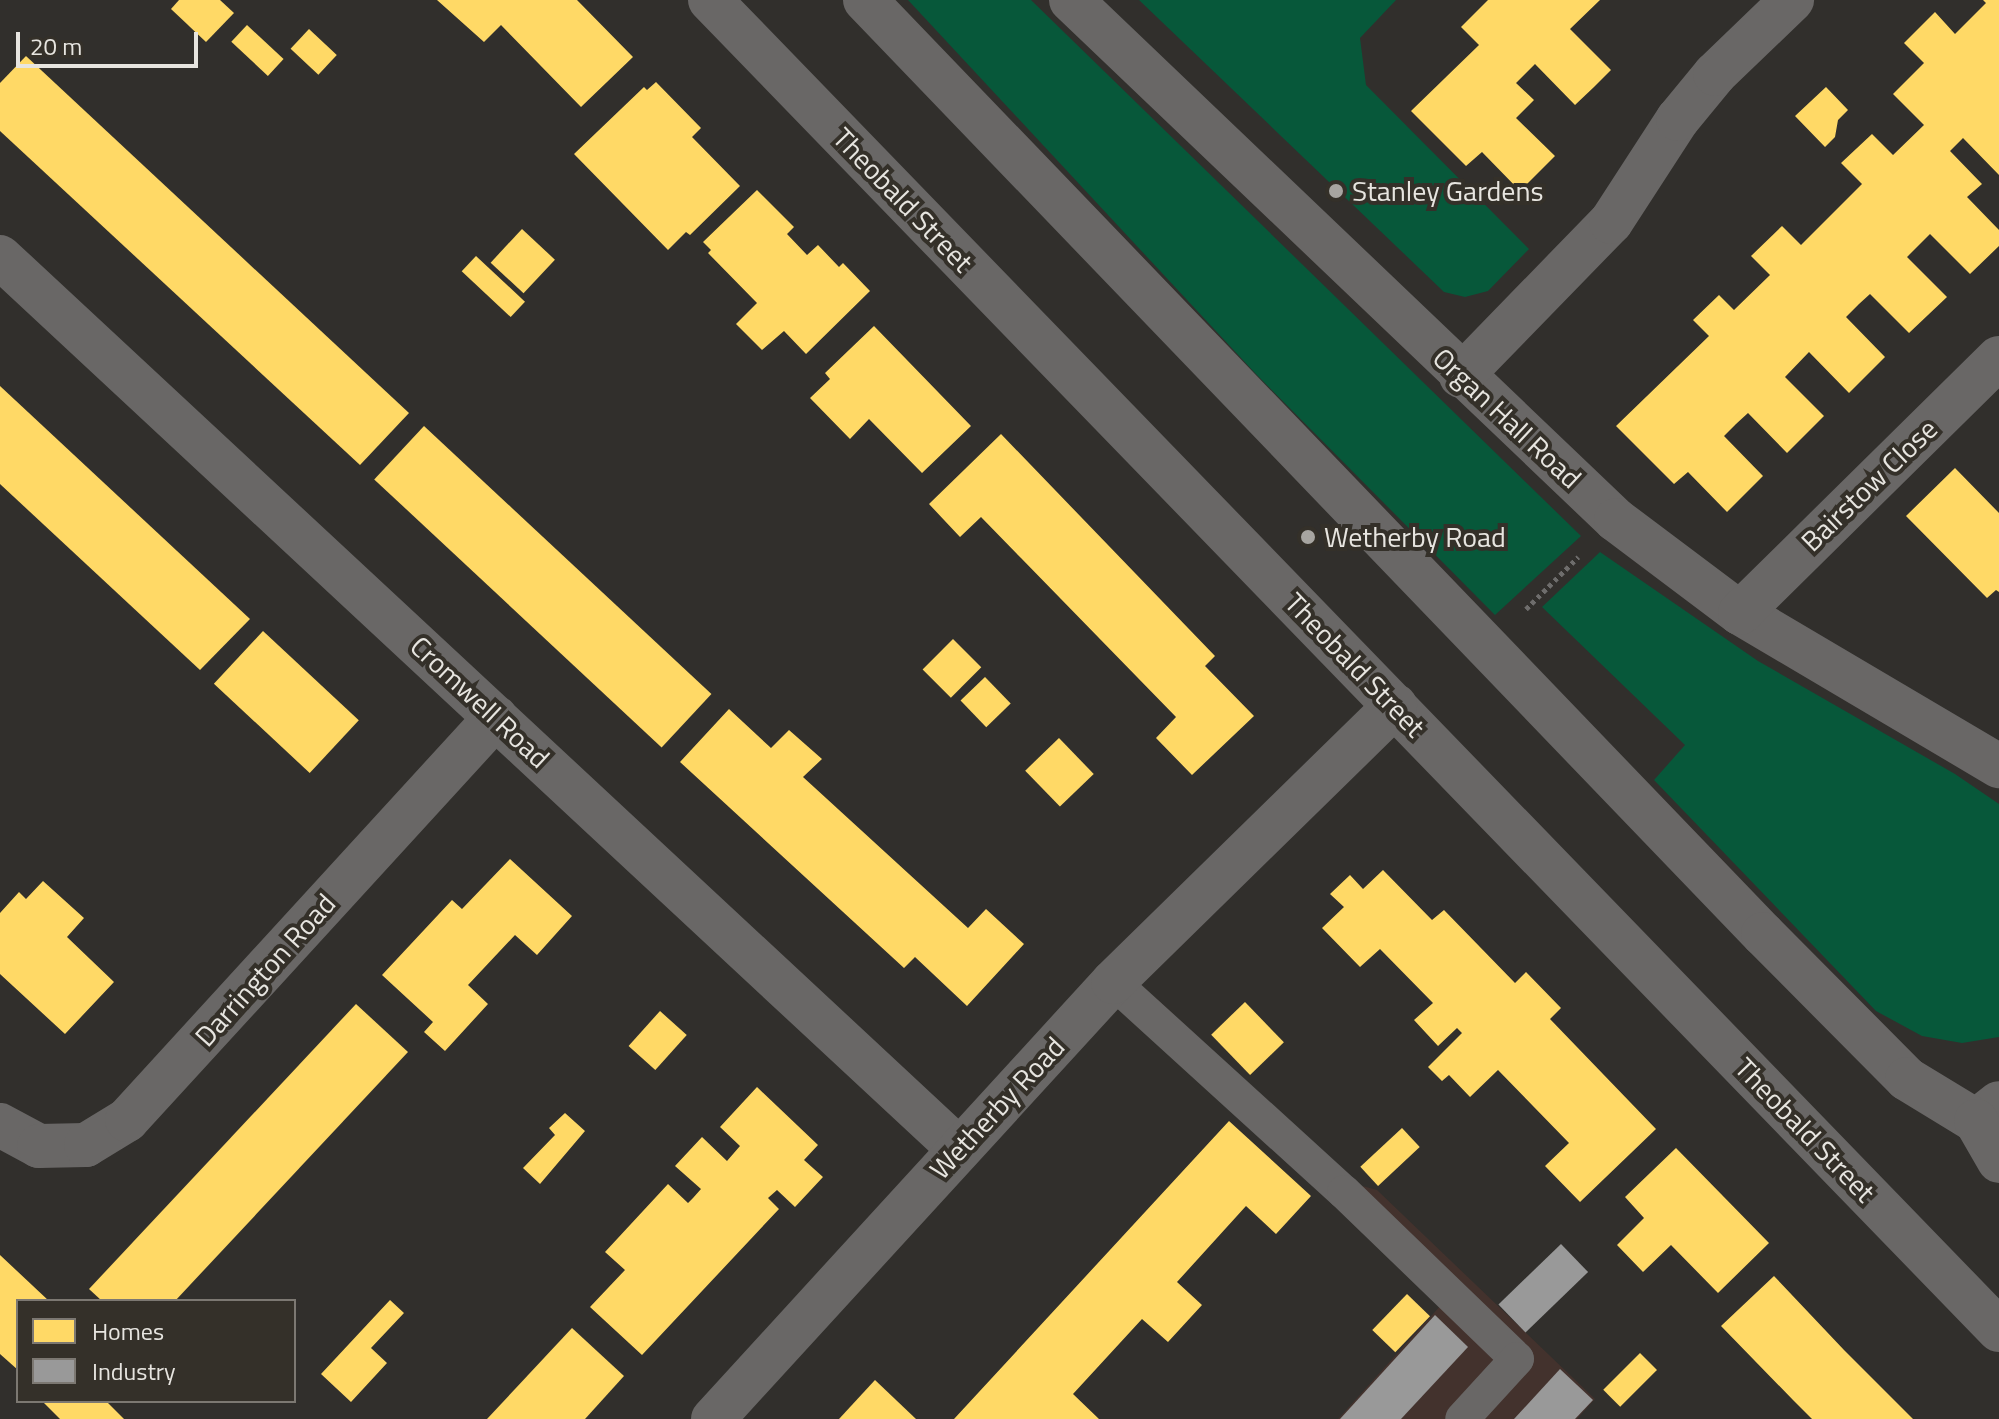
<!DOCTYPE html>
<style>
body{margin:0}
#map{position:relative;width:1999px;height:1419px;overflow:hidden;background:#312f2c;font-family:"Titillium Web",sans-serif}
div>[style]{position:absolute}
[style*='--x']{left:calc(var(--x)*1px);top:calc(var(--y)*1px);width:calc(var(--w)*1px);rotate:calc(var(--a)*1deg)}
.industrial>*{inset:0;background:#43322d}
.green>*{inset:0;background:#07583a}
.homes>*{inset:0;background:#ffd966;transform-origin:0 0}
.industry>*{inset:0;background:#999;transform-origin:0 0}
.path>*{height:5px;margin-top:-2.5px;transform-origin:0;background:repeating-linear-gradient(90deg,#6e6d6c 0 4px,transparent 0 8px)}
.service>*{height:34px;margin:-17px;padding:0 17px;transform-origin:17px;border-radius:17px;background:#696766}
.minor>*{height:44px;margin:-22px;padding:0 22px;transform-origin:22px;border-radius:22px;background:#696766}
.tertiary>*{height:44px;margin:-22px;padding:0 22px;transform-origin:22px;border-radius:22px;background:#696766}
.dots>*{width:22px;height:22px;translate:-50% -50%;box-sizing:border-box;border:4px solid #343029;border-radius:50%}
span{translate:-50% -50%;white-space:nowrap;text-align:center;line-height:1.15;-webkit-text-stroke:8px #343029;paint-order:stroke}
.poi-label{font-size:28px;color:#e7e5e0}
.left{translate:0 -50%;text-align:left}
.street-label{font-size:28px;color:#e7e5e0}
.legend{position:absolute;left:16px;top:1299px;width:280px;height:104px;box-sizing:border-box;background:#343029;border:2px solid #7c7872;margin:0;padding:10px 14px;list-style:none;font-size:24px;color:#e7e5e0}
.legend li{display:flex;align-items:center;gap:16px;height:40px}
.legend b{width:40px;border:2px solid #7c7872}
.scale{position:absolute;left:16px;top:32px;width:182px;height:36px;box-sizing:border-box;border:4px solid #e7e5e0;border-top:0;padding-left:10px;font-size:24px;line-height:28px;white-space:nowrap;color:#e7e5e0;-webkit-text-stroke:6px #343029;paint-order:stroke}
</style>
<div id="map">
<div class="industrial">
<div style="clip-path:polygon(1158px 1000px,1355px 1184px,1377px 1190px,1595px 1399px,1577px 1419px,1338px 1419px,1442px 1304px,1137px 1023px)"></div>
</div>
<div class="green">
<div style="clip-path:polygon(908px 0,1031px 0,1581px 536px,1495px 615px,1255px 373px)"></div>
<div style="clip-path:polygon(1139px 0,1396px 0,1360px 38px,1366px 85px,1529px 249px,1488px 291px,1465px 297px,1444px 292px)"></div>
<div style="clip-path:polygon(1600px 552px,1758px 661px,1955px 774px,1999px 804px,1999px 1037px,1962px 1043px,1922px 1036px,1876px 1011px,1654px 780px,1685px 745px,1542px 607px)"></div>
</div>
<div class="homes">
<div style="clip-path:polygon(179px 0,220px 0,234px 13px,206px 42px,171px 9px)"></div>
<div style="clip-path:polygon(437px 0,577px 0,633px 57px,581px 107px,501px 25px,484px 42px)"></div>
<div style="clip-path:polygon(1488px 0,1600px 0,1570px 29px,1611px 70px,1594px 87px,1575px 105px,1535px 64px,1516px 83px,1534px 100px,1516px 118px,1555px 156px,1520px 191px,1482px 152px,1466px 166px,1411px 111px,1479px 45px,1461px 27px)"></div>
<div style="clip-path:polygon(1983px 0,1999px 0,1999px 175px,1963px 138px,1950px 151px,1982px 184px,1967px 197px,1999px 230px,1999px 246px,1970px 274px,1930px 234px,1907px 257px,1947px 297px,1909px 333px,1870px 294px,1859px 304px,1846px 317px,1885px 357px,1849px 393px,1809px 352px,1785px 377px,1824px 416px,1787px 453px,1748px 413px,1736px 424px,1724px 436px,1763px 476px,1727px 512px,1688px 472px,1674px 484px,1616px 426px,1709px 336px,1693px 320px,1719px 295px,1734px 310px,1770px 275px,1751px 256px,1782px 226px,1801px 245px,1862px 184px,1841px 163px,1872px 134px,1893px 155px,1924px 125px,1893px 94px,1924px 63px,1904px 43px,1935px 12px,1955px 34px,1986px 3px)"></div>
<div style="left:247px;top:25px;width:50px;height:23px;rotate:43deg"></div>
<div style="left:309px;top:29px;width:38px;height:27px;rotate:43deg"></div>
<div style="clip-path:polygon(26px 56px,409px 413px,360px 465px,0 131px,0 83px)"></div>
<div style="clip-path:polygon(656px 82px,701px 128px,692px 137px,740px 186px,690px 235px,686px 232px,668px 250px,574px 154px,644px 87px,647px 90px)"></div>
<div style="clip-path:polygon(1826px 87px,1848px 110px,1838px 120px,1835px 137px,1825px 147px,1795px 116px)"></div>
<div style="clip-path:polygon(757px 190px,794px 227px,787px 234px,807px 255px,818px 245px,839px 267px,843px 263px,870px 291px,806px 354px,784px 331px,762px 350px,736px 324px,757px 303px,708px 253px,711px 250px,703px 242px)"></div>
<div style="left:522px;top:229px;width:45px;height:46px;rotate:43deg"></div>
<div style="left:476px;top:256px;width:67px;height:21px;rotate:43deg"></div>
<div style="clip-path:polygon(874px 326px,971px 426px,922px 473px,869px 419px,850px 439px,810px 398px,830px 379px,825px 373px)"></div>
<div style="clip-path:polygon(0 386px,250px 619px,200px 670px,0 484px)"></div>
<div style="left:424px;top:426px;width:393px;height:73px;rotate:43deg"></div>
<div style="clip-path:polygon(1001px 434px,1215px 656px,1205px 666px,1254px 716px,1192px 775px,1156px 738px,1176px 717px,1021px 558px,981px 517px,960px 537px,929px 504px)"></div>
<div style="clip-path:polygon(1955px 468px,1999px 513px,1999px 592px,1996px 590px,1987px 598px,1906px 516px)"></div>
<div style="left:263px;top:631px;width:131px;height:72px;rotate:43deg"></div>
<div style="left:953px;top:639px;width:40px;height:43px;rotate:45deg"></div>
<div style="left:985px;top:677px;width:37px;height:34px;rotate:46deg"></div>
<div style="clip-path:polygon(729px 709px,771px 748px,789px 730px,822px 759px,803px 777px,968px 928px,986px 909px,1024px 944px,967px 1006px,915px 957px,904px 968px,680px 762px)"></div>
<div style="left:1059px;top:738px;width:50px;height:47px;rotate:46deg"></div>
<div style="clip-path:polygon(510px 859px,572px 916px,537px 955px,515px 935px,468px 985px,488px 1004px,445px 1051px,424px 1032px,433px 1022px,382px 975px,452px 900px,462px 909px)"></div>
<div style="clip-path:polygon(1383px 870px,1432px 920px,1444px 910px,1515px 983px,1526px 972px,1561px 1008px,1550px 1019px,1656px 1129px,1580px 1202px,1545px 1166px,1569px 1143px,1498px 1070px,1470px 1097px,1449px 1075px,1442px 1081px,1428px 1067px,1462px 1033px,1457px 1028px,1438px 1046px,1414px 1020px,1433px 1003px,1380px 949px,1360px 967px,1322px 928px,1344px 907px,1330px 894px,1350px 875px,1363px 889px)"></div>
<div style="clip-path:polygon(43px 881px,84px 918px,67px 937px,114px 982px,65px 1034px,0 974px,0 913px,19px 892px,26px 899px)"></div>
<div style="left:1245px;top:1002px;width:56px;height:47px;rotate:46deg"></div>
<div style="clip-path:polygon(356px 1004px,408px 1052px,175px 1301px,102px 1301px,89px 1289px)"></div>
<div style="left:660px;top:1011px;width:36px;height:47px;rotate:42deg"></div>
<div style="clip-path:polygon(757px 1087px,818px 1145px,804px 1160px,823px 1177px,795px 1207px,777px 1190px,768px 1198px,779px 1209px,642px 1355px,590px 1307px,625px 1270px,605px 1252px,668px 1184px,688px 1203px,693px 1198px,701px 1189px,675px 1166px,702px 1137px,727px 1161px,740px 1146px,720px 1127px)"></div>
<div style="clip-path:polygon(565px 1113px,585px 1131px,540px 1184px,523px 1168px,555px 1135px,549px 1128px)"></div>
<div style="clip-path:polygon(1229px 1121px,1311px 1196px,1276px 1234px,1246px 1206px,1177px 1282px,1202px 1305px,1168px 1342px,1142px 1319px,1073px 1394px,1099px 1419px,954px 1419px)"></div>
<div style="left:1402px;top:1128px;width:26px;height:57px;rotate:47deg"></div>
<div style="clip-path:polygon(1676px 1148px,1769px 1243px,1718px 1293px,1671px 1245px,1643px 1272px,1617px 1245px,1644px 1218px,1625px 1197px)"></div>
<div style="clip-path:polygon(0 1255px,49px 1301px,18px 1301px,18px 1370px,0 1354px)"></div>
<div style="clip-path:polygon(1774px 1276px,1844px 1350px,1913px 1419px,1812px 1419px,1793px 1400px,1721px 1326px)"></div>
<div style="left:1407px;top:1294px;width:32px;height:50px;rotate:44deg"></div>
<div style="clip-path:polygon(390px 1300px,404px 1313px,371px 1348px,387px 1363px,351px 1402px,321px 1374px)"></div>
<div style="clip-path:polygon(572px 1328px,624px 1376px,585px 1419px,487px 1419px)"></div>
<div style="left:1640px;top:1353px;width:24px;height:52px;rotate:45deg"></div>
<div style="clip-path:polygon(875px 1380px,916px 1419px,839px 1419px)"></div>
<div style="clip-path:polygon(42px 1401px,106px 1401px,124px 1419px,60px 1419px)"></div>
</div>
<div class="industry">
<div style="left:1561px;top:1244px;width:39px;height:87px;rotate:46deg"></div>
<div style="clip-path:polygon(1435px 1315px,1468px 1347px,1401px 1419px,1340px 1419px)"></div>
<div style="clip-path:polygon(1560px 1369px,1593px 1400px,1575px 1419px,1514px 1419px)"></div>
</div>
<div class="path">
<div style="--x:1526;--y:609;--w:74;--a:-45"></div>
</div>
<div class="service">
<div style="--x:1113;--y:982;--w:312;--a:42.3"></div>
<div style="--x:1344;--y:1192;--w:240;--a:44"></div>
<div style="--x:1517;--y:1359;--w:81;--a:132.5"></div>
</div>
<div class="minor">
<div style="--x:710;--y:0;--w:1852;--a:45.9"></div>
<div style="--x:1071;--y:0;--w:753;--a:43.66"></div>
<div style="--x:1616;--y:520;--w:155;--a:36.9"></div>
<div style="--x:1740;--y:613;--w:301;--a:30.6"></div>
<div style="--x:0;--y:257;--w:1310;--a:42.93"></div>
<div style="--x:1461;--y:376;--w:215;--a:-45.8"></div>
<div style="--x:1611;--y:222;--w:123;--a:-57"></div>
<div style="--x:1678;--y:119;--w:58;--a:-50.6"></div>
<div style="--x:1715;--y:74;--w:107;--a:-43.9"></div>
<div style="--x:1740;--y:613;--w:363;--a:-44.6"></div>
<div style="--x:1976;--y:1121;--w:29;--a:-38"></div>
<div style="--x:0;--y:1125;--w:44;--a:28.3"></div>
<div style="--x:39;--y:1146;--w:47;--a:-1.2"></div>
<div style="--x:86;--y:1145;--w:48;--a:-31.4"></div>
<div style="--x:127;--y:1120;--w:546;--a:-47.52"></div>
<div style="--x:713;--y:1419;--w:592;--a:-47.53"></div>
<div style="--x:1113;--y:982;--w:395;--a:-44.4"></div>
</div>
<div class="tertiary">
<div style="--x:865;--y:0;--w:1296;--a:46.13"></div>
<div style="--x:1763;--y:934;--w:204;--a:45.2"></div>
<div style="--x:1907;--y:1079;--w:81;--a:31.3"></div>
<div style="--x:1976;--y:1121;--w:46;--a:60.1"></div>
</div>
<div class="dots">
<div style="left:1336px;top:191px;background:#a7a5a1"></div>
<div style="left:1308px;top:537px;background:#a7a5a1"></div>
</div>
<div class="poi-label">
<span class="left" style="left:1352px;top:191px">Stanley Gardens</span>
<span class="left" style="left:1324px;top:537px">Wetherby Road</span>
</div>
<div class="street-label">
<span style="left:903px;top:200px;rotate:46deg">Theobald Street</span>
<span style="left:1507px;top:418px;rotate:43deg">Organ Hall Road</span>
<span style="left:1869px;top:485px;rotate:-44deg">Bairstow Close</span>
<span style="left:1355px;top:665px;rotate:46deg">Theobald Street</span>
<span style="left:480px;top:702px;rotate:43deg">Cromwell Road</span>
<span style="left:265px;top:970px;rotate:-48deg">Darrington Road</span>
<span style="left:997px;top:1108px;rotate:-47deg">Wetherby Road</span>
<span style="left:1805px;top:1130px;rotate:46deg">Theobald Street</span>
</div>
<ul class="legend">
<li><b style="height:22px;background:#ffd966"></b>Homes</li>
<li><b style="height:22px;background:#999"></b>Industry</li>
</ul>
<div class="scale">20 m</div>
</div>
